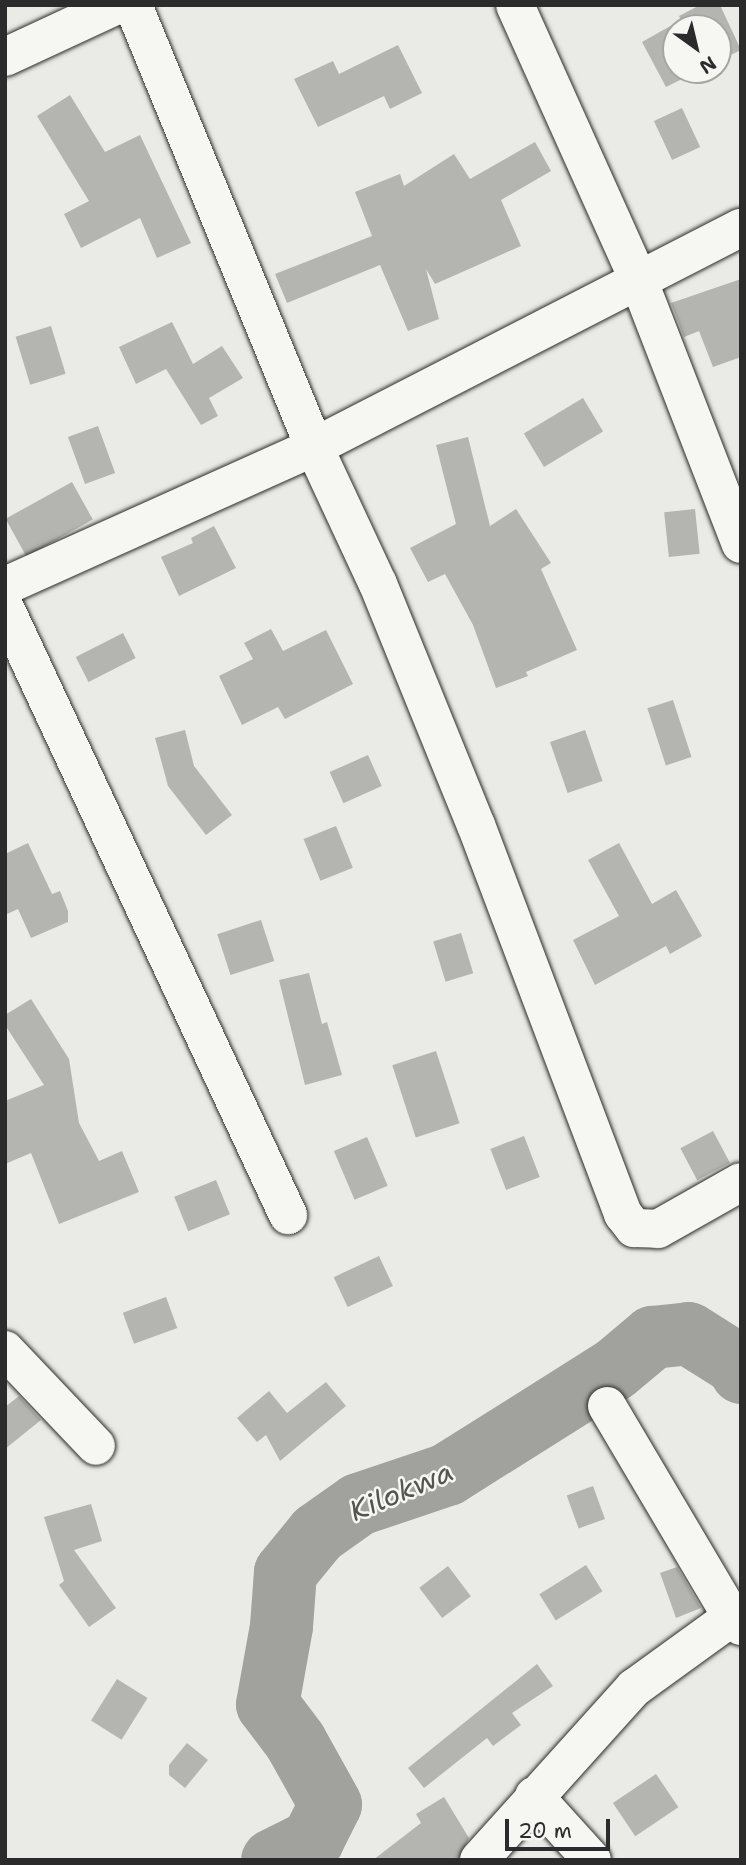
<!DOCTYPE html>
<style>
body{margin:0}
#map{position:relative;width:746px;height:1865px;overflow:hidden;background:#eaeae6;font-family:"Shantell Sans",sans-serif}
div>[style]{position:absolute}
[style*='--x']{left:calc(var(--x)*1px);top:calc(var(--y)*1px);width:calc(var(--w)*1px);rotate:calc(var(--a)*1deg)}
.river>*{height:63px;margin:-31.5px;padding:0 31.5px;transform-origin:31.5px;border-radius:31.5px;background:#a1a19e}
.building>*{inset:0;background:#b4b4b1;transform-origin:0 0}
.roads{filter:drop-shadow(0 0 2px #2b2b2b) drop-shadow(0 0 2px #2b2b2b)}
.minor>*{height:38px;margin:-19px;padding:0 19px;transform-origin:19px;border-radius:19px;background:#f6f6f2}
span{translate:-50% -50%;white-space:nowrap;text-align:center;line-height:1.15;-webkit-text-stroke:5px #f6f6f2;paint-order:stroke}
.water-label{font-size:28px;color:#545453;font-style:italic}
.frame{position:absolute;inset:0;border:7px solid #2b2b2b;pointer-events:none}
.north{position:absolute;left:662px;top:14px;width:70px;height:70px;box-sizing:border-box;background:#f6f6f2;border:2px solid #a5a5a2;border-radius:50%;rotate:146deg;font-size:19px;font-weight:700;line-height:28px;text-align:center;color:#2b2b2b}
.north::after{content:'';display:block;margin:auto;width:24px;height:32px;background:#2b2b2b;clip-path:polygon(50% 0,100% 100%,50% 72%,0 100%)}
.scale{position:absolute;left:505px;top:1819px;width:105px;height:32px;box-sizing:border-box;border:4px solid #2b2b2b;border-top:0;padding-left:9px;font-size:21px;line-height:24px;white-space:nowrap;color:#2b2b2b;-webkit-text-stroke:5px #f6f6f2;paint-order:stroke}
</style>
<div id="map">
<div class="river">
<div style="--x:272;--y:1860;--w:45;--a:-26.6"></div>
<div style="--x:312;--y:1840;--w:40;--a:-63.4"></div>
<div style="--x:330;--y:1804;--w:72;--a:-119.1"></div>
<div style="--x:295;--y:1741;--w:46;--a:-127.1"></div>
<div style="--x:267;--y:1704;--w:79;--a:-79.8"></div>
<div style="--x:281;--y:1626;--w:54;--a:-85.8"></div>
<div style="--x:285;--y:1572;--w:50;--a:-50.6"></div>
<div style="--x:317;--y:1533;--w:50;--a:-35.3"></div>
<div style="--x:358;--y:1504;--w:94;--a:-18.6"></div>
<div style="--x:447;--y:1474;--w:197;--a:-32.2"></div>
<div style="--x:614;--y:1369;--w:50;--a:-40.1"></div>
<div style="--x:652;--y:1337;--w:36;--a:-6"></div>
<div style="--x:688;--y:1333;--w:58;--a:32.3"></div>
<div style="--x:737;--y:1364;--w:9;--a:63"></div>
</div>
<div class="building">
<div style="clip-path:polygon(700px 5px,720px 5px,741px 50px,718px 61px,718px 28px,676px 28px,676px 70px,700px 70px,666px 87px,642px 42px,681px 20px,679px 16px)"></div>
<div style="clip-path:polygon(398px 45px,422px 93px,390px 109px,384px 96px,318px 127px,294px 79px,333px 61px,339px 74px)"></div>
<div style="clip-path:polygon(70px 95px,105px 152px,140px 135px,191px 243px,157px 258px,140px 218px,81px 248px,64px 214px,89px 201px,37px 116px)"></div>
<div style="left:682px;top:108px;width:43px;height:31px;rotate:65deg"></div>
<div style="clip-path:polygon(535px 142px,551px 171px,501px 200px,521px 246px,435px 284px,426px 269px,439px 319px,408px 331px,380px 265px,287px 303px,275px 274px,372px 236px,355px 192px,400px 174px,404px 186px,454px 154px,470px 179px)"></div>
<div style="clip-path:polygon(741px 279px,741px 357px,713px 367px,699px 331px,684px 337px,671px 303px)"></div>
<div style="clip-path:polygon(172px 322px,193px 364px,222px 346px,243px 378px,209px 398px,218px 416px,201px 425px,166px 369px,136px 384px,119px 347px)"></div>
<div style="left:51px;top:326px;width:50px;height:37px;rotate:73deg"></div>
<div style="left:583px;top:398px;width:39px;height:69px;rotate:59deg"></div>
<div style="left:98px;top:426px;width:50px;height:32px;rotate:70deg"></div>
<div style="clip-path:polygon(468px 437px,490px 526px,516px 509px,551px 563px,541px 569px,577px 650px,526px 672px,528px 676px,496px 688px,473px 625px,445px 574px,428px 582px,410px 548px,456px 524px,436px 445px)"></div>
<div style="left:72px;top:482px;width:43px;height:76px;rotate:61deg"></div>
<div style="left:695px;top:509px;width:45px;height:31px;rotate:84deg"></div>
<div style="clip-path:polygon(214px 526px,236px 568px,179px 596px,161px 557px,193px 543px,191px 538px)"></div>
<div style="clip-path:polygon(271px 629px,283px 651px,326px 630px,353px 684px,285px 719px,278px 707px,242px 725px,219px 676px,253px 659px,244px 643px)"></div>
<div style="left:123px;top:633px;width:28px;height:53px;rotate:63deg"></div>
<div style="left:673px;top:700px;width:60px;height:27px;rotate:72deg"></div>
<div style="clip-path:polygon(185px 730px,194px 766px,232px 815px,206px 835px,168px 786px,155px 738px)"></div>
<div style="left:585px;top:730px;width:54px;height:37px;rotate:71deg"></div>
<div style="left:368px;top:755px;width:34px;height:42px;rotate:66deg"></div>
<div style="left:336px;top:826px;width:45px;height:35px;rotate:68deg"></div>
<div style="clip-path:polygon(28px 843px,52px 894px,60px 891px,68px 911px,68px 922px,31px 938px,18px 909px,5px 915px,5px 854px)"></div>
<div style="clip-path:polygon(619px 843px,652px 904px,676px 890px,702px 936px,670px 954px,666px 946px,595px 985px,573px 940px,619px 916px,588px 860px)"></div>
<div style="left:261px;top:920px;width:43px;height:46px;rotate:72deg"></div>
<div style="left:461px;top:933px;width:42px;height:29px;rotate:73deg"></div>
<div style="clip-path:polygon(309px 973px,322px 1024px,327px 1022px,342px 1075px,305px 1085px,279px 980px)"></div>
<div style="clip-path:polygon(31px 999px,69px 1059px,79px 1123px,99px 1161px,122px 1151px,139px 1192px,59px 1224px,31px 1153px,5px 1164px,5px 1101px,44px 1085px,5px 1025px,5px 1015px)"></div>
<div style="left:436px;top:1051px;width:76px;height:46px;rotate:72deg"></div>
<div style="left:713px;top:1131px;width:36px;height:37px;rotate:62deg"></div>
<div style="left:524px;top:1136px;width:44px;height:36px;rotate:69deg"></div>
<div style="left:367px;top:1137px;width:53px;height:36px;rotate:67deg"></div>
<div style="left:216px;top:1180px;width:37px;height:45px;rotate:68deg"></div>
<div style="left:379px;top:1256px;width:33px;height:50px;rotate:65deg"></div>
<div style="left:166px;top:1297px;width:33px;height:46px;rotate:70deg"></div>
<div style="clip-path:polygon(326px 1382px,346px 1406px,280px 1461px,266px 1435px,257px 1442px,237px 1418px,269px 1391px,287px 1413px)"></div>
<div style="clip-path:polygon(19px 1396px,41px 1420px,5px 1449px,5px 1407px)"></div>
<div style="left:593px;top:1486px;width:35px;height:28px;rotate:70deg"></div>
<div style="clip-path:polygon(91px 1504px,102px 1541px,74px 1550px,116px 1608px,89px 1627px,59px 1585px,64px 1581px,44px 1517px)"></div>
<div style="left:586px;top:1565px;width:31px;height:55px;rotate:58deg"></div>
<div style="left:448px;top:1566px;width:38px;height:36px;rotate:53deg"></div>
<div style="clip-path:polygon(677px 1567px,701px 1608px,676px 1618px,660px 1573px)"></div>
<div style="clip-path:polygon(537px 1664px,553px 1686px,512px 1713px,521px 1725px,493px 1746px,487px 1738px,424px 1788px,408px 1768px)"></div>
<div style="left:117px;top:1679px;width:36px;height:49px;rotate:32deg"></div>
<div style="clip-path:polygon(187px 1743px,208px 1760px,185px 1788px,169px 1775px,169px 1765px)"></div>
<div style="left:656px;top:1774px;width:40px;height:52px;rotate:56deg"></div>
<div style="clip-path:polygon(444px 1797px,469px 1838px,458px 1860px,373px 1860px,421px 1823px,416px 1814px)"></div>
</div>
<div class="roads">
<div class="minor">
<div style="--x:133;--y:5;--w:478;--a:67.7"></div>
<div style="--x:314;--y:447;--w:151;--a:65"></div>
<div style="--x:378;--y:584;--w:260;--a:67.9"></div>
<div style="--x:476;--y:825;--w:416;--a:69.3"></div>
<div style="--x:623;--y:1214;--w:18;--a:52"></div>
<div style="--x:634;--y:1228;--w:24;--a:2"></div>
<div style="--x:658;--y:1229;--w:95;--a:-29.5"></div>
<div style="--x:515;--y:5;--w:300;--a:65.8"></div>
<div style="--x:638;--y:279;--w:284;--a:68.8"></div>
<div style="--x:5;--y:57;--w:123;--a:-24.9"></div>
<div style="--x:5;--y:586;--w:339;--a:-24.2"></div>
<div style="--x:314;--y:447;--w:480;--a:-27.2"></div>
<div style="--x:5;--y:608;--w:670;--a:65"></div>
<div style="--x:5;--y:1350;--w:132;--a:46.5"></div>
<div style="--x:607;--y:1406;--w:245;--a:59.4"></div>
<div style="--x:732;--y:1617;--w:13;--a:45"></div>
<div style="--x:534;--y:1796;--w:86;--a:47.8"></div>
<div style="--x:479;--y:1860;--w:232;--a:-48"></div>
<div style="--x:634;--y:1688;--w:121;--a:-35.9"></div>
</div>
</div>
<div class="water-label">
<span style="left:401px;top:1491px;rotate:-23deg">Kilokwa</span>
</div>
<div class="frame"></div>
<div class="north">N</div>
<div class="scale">20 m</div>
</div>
